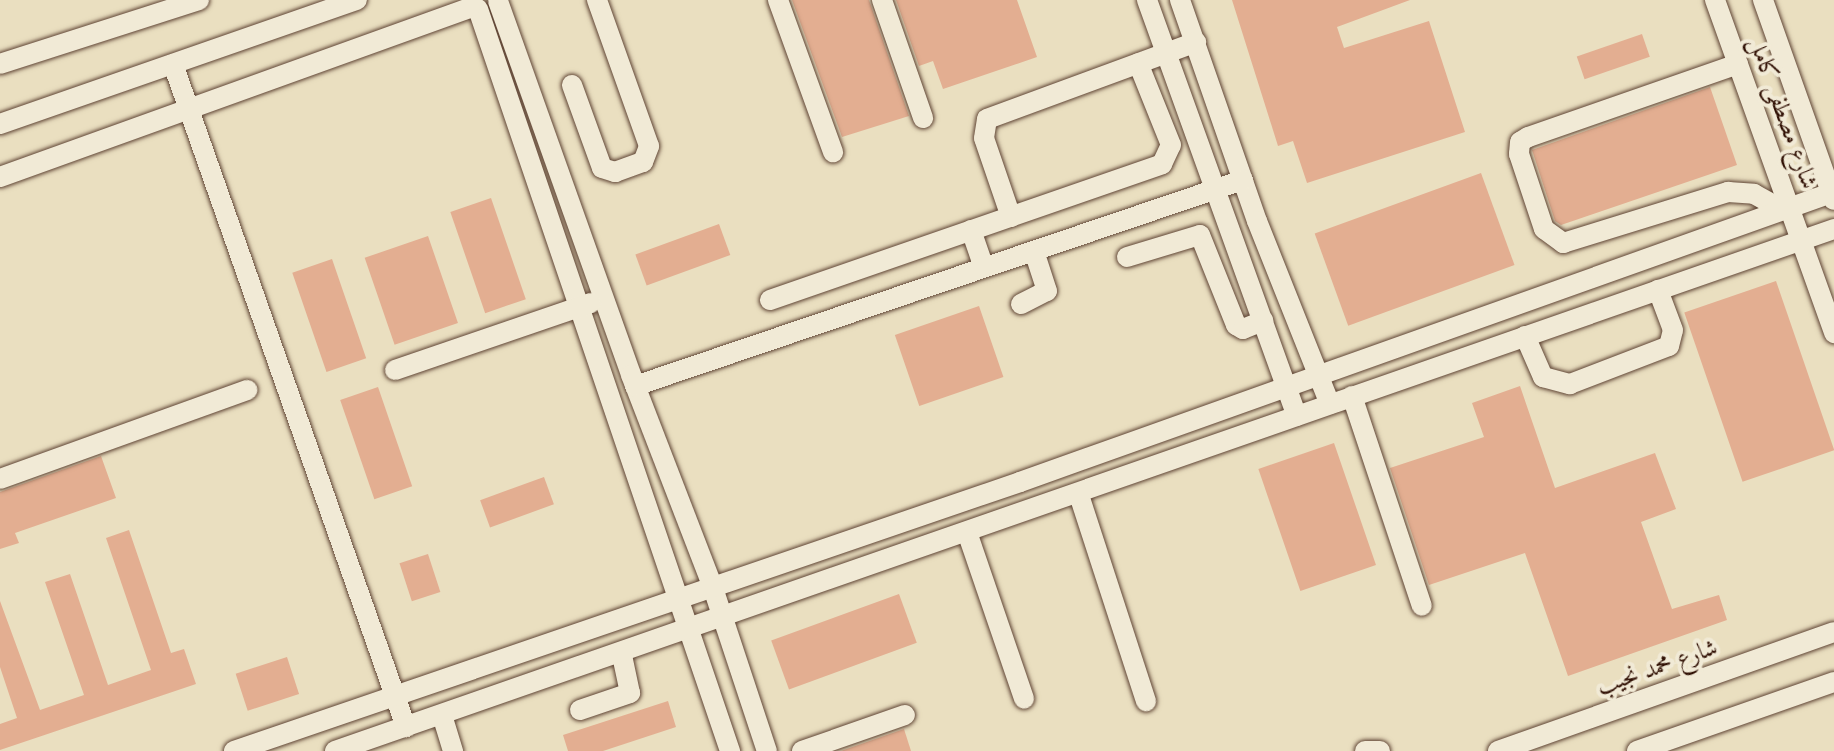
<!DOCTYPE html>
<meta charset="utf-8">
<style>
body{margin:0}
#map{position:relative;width:1834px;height:751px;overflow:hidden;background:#eadfc0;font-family:Cardo,Amiri,serif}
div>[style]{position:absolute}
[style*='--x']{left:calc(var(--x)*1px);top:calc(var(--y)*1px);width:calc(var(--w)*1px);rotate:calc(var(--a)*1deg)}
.building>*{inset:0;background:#e3ae91;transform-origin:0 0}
.roads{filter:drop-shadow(0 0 2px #5f4434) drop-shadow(0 0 2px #5f4434)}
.minor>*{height:20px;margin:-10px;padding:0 10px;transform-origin:10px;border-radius:10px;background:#f1ead6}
span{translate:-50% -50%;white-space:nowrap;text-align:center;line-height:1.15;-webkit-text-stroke:8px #f1ead6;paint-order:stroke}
.street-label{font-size:24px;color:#311105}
</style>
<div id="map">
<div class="building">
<div style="clip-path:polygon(792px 0,869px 0,909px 116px,842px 137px)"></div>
<div style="clip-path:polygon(896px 0,1017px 0,1037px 57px,943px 89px,933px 61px,919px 66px)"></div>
<div style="clip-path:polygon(1232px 0,1410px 0,1337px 27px,1344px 48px,1429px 21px,1465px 132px,1307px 183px,1293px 141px,1278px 146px)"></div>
<div style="left:1642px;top:34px;width:24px;height:69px;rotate:71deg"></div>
<div style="clip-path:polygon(1710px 87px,1737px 165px,1561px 225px,1555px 221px,1532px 150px)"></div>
<div style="left:1481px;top:173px;width:98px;height:177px;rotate:70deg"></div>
<div style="left:491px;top:198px;width:107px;height:43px;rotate:71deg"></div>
<div style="left:719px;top:224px;width:33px;height:89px;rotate:70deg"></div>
<div style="left:428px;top:236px;width:92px;height:67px;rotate:71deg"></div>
<div style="left:332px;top:259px;width:105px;height:42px;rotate:71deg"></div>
<div style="left:1776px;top:281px;width:179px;height:97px;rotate:71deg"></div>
<div style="left:979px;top:306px;width:75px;height:89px;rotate:71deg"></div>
<div style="clip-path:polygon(1520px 386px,1555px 488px,1655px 453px,1676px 509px,1641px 522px,1672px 609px,1719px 595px,1727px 620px,1568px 676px,1525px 553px,1429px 585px,1390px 468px,1484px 437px,1472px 403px)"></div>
<div style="left:378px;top:387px;width:105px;height:40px;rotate:71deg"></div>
<div style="left:1334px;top:443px;width:129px;height:80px;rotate:71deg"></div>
<div style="clip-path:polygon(101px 456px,116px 498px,15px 533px,19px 543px,0 549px,0 492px)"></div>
<div style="left:544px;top:477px;width:29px;height:68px;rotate:70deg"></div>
<div style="clip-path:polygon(129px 530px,171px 653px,184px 649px,196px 684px,0 750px,0 724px,17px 718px,0 667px,0 601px,40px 710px,84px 695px,45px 582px,70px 574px,108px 685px,151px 670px,106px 538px)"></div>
<div style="left:428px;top:554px;width:40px;height:30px;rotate:72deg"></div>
<div style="left:899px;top:594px;width:52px;height:136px;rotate:70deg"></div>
<div style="left:287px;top:657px;width:39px;height:54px;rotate:72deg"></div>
<div style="clip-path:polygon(668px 701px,676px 727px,603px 751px,568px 751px,563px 735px)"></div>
<div style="clip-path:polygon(904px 729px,911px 751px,841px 751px)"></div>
</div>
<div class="roads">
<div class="minor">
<div style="--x:778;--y:0;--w:162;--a:70.1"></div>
<div style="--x:882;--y:0;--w:125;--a:70.8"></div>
<div style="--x:1147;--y:0;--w:442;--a:70.2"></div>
<div style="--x:1180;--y:0;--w:234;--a:70.8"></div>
<div style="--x:1257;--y:221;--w:197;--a:68.3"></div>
<div style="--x:1715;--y:0;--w:354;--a:70.3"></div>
<div style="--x:1763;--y:0;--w:212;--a:70.5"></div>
<div style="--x:498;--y:1;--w:397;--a:70.4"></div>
<div style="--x:631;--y:375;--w:228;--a:68.9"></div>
<div style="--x:713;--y:588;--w:172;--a:71.7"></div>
<div style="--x:478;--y:9;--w:784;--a:71.24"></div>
<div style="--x:0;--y:64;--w:209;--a:-17.8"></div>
<div style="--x:173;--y:64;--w:703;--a:70.64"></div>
<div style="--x:1738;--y:64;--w:222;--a:160.8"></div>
<div style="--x:1528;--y:137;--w:9;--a:148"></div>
<div style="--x:1520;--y:142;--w:12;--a:95"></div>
<div style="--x:1519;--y:154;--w:79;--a:71.6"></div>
<div style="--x:1544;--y:229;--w:24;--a:36"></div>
<div style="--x:1563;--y:243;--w:173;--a:-17.2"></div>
<div style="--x:1728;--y:192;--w:26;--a:4"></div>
<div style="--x:1754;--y:194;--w:33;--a:29"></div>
<div style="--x:572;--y:85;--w:88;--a:70.1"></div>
<div style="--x:602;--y:168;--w:14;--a:17"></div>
<div style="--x:615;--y:172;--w:30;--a:-20"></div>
<div style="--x:643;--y:162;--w:17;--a:-69"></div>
<div style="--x:649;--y:146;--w:155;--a:-109.6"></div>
<div style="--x:0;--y:124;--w:378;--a:-19.2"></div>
<div style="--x:0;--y:177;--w:499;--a:-19.8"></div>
<div style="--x:1011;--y:217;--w:83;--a:-108.9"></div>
<div style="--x:984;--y:138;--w:19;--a:-81"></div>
<div style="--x:987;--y:119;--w:223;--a:-20.2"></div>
<div style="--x:971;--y:230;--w:39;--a:71"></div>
<div style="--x:1127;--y:257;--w:76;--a:-16.8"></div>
<div style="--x:1200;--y:235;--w:97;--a:68.2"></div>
<div style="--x:1236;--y:325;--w:8;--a:30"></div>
<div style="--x:1243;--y:329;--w:22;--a:-22"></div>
<div style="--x:770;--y:300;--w:415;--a:-19.1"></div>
<div style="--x:1162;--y:164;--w:21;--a:-65"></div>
<div style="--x:1171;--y:145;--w:88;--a:-111.9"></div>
<div style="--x:1021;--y:304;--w:29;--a:-27"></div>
<div style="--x:1047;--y:291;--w:42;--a:-108"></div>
<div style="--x:1525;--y:336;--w:45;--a:66.3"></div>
<div style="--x:1543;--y:377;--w:28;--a:15"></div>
<div style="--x:1570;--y:384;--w:106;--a:-21"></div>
<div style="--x:1669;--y:346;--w:16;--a:-76"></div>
<div style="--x:1673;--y:330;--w:43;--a:-110.6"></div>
<div style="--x:395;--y:370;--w:207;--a:-18.9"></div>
<div style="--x:635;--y:386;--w:642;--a:-18.72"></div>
<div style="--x:1352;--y:396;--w:221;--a:71.6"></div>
<div style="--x:0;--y:479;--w:263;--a:-19.8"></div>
<div style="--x:1079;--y:495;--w:217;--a:72"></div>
<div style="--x:968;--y:535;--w:173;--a:71.1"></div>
<div style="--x:580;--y:710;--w:53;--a:-18.8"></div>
<div style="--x:630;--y:693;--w:40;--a:-102"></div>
<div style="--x:442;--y:715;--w:38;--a:73"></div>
<div style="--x:234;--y:751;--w:831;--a:-18.89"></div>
<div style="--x:1020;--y:482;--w:861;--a:-19.61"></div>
<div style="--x:335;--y:751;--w:1587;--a:-19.2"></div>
<div style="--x:802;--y:751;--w:109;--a:-19.3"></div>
<div style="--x:1365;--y:751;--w:15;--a:0"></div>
<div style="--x:1498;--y:751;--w:356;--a:-19.5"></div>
<div style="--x:1637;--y:751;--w:209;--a:-19.3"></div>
</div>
</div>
<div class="street-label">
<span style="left:1783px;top:113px;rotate:70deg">شارع مصطفى كامل</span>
<span style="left:1657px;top:667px;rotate:-19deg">شارع محمد نجيب</span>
</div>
</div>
